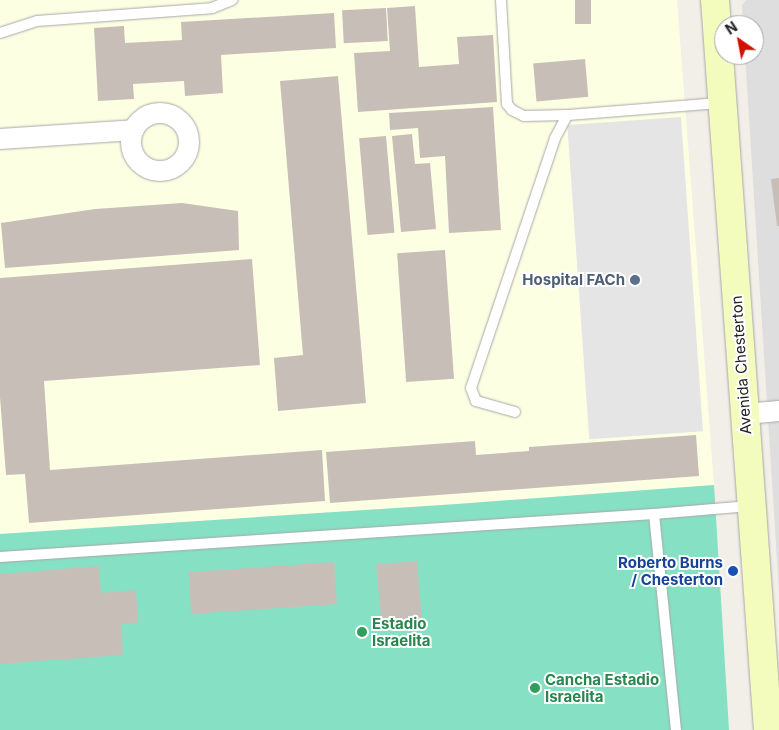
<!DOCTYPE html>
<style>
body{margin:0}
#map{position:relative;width:779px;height:730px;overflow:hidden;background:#f1efe8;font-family:Inter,sans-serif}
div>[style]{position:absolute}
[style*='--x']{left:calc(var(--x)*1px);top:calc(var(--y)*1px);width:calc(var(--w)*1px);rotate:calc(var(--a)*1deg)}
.residential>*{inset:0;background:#dfdede}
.education>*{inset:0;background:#fdffe3}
.pitch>*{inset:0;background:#86e1c4}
.parking>*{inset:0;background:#e5e5e5;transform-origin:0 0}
.building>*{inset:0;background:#c7beb7;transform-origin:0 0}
.roads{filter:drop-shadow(0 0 1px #a8a8a8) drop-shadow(0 0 1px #a8a8a8)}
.lane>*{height:10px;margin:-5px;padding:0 5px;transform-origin:5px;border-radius:5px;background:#fff}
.street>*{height:20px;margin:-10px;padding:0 10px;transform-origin:10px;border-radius:10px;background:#fff}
.street>.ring{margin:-10px;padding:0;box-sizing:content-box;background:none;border:20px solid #fff;border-radius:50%}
.secondary>*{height:28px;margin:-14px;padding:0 14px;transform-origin:14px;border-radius:14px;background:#f3fbbd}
.dots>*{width:14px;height:14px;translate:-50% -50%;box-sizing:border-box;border:2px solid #fff;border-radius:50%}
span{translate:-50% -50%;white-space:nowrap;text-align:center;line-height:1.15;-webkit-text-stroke:4px #fff;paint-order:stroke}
.service-label{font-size:15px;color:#4e5e75;font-weight:700}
.right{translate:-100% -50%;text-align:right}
.street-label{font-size:15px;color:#212121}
.transit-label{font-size:15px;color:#164399;font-weight:700}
.leisure-label{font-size:15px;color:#27864d;font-weight:700}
.left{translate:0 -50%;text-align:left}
.north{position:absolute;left:714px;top:15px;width:50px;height:50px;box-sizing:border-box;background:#fff;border:1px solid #a6a6a6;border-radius:50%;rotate:327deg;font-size:14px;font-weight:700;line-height:20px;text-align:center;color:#212121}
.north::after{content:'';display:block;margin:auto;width:18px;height:22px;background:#d20f00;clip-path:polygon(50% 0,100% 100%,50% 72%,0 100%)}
</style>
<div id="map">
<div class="residential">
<div style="clip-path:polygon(746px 0,779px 0,779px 592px,745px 55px,754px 55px,754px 25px,743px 25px,742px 5px)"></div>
</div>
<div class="education">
<div style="clip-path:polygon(0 0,677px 0,714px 485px,457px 504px,0 534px)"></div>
</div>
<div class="pitch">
<div style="clip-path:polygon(714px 485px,729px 730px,0 730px,0 534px,457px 504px)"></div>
</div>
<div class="parking">
<div style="left:681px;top:117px;width:315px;height:114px;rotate:86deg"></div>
</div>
<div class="building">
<div style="left:575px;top:0;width:16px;height:24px"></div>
<div style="clip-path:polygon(415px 6px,419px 67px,459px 64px,457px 37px,493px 35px,497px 102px,358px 112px,354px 53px,390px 51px,387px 8px)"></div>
<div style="left:386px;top:8px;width:33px;height:44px;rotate:87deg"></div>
<div style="clip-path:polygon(334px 13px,336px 48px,221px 55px,223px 93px,185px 96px,184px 81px,133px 84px,134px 99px,98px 101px,94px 28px,124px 26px,125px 43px,182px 40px,181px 22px)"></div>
<div style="left:585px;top:59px;width:38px;height:52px;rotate:85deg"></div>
<div style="clip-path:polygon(338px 76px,366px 403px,278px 411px,274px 358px,303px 355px,280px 81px)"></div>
<div style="clip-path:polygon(493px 107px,501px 230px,449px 233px,445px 156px,420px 158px,418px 128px,390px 130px,389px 113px)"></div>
<div style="clip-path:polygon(412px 134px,415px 164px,430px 163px,436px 229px,401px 232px,392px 136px)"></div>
<div style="left:386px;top:136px;width:97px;height:27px;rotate:85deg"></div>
<div style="clip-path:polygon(779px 178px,779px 226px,777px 226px,771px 179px)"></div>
<div style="clip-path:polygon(182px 203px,238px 211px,239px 250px,5px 268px,1px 223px,95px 209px)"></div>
<div style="left:445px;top:250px;width:129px;height:48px;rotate:86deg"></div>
<div style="clip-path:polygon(252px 259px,260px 365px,44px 381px,50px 470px,322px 450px,325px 501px,29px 523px,25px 474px,6px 475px,0 397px,0 278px)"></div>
<div style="clip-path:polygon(696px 435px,699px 476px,330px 503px,326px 452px,475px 441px,476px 455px,529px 451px,529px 447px)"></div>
<div style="left:417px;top:561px;width:59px;height:41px;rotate:85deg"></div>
<div style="left:334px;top:562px;width:42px;height:146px;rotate:86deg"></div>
<div style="clip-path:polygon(99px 566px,101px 593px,136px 590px,138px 623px,121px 624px,123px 655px,0 664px,0 574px)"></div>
</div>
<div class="roads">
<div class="lane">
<div style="--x:501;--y:0;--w:104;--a:86.7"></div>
<div style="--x:507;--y:104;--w:8;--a:50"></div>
<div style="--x:512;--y:110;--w:13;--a:27"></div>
<div style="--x:524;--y:116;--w:43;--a:-1.3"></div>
<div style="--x:0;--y:33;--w:39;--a:-18"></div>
<div style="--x:37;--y:21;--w:175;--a:-4.2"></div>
<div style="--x:212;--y:8;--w:22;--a:-22"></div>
<div style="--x:515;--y:412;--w:41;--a:-164.2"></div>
<div style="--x:476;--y:401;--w:14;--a:-111"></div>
<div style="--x:471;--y:388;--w:264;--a:-71.4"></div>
<div style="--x:555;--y:138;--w:26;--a:-62"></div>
<div style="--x:567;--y:115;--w:154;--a:-4.5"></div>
<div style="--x:654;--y:514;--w:217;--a:84.2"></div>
<div style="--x:0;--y:557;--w:655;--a:-3.76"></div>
<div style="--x:654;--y:514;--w:96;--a:-4.8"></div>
</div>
<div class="street">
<div class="ring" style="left:131px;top:113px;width:38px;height:38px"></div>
<div style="--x:0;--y:139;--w:134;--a:-3.8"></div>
<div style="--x:745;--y:414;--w:34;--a:-5"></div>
</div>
<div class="secondary">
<div style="--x:715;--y:0;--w:732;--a:85.85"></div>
</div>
</div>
<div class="dots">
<div style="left:635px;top:280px;background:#5c6f8a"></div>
<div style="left:733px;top:571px;background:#1a4fb4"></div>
<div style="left:362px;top:632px;background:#2e9e5b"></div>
<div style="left:535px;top:688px;background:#2e9e5b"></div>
</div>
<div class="service-label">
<span class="right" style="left:625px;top:280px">Hospital FACh</span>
</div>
<div class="street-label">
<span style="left:741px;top:365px;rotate:-94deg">Avenida Chesterton</span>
</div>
<div class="transit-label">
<span class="right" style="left:723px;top:571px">Roberto Burns<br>/ Chesterton</span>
</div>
<div class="leisure-label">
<span class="left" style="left:372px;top:632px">Estadio<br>Israelita</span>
<span class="left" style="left:545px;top:688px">Cancha Estadio<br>Israelita</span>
</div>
<div class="north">N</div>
</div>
